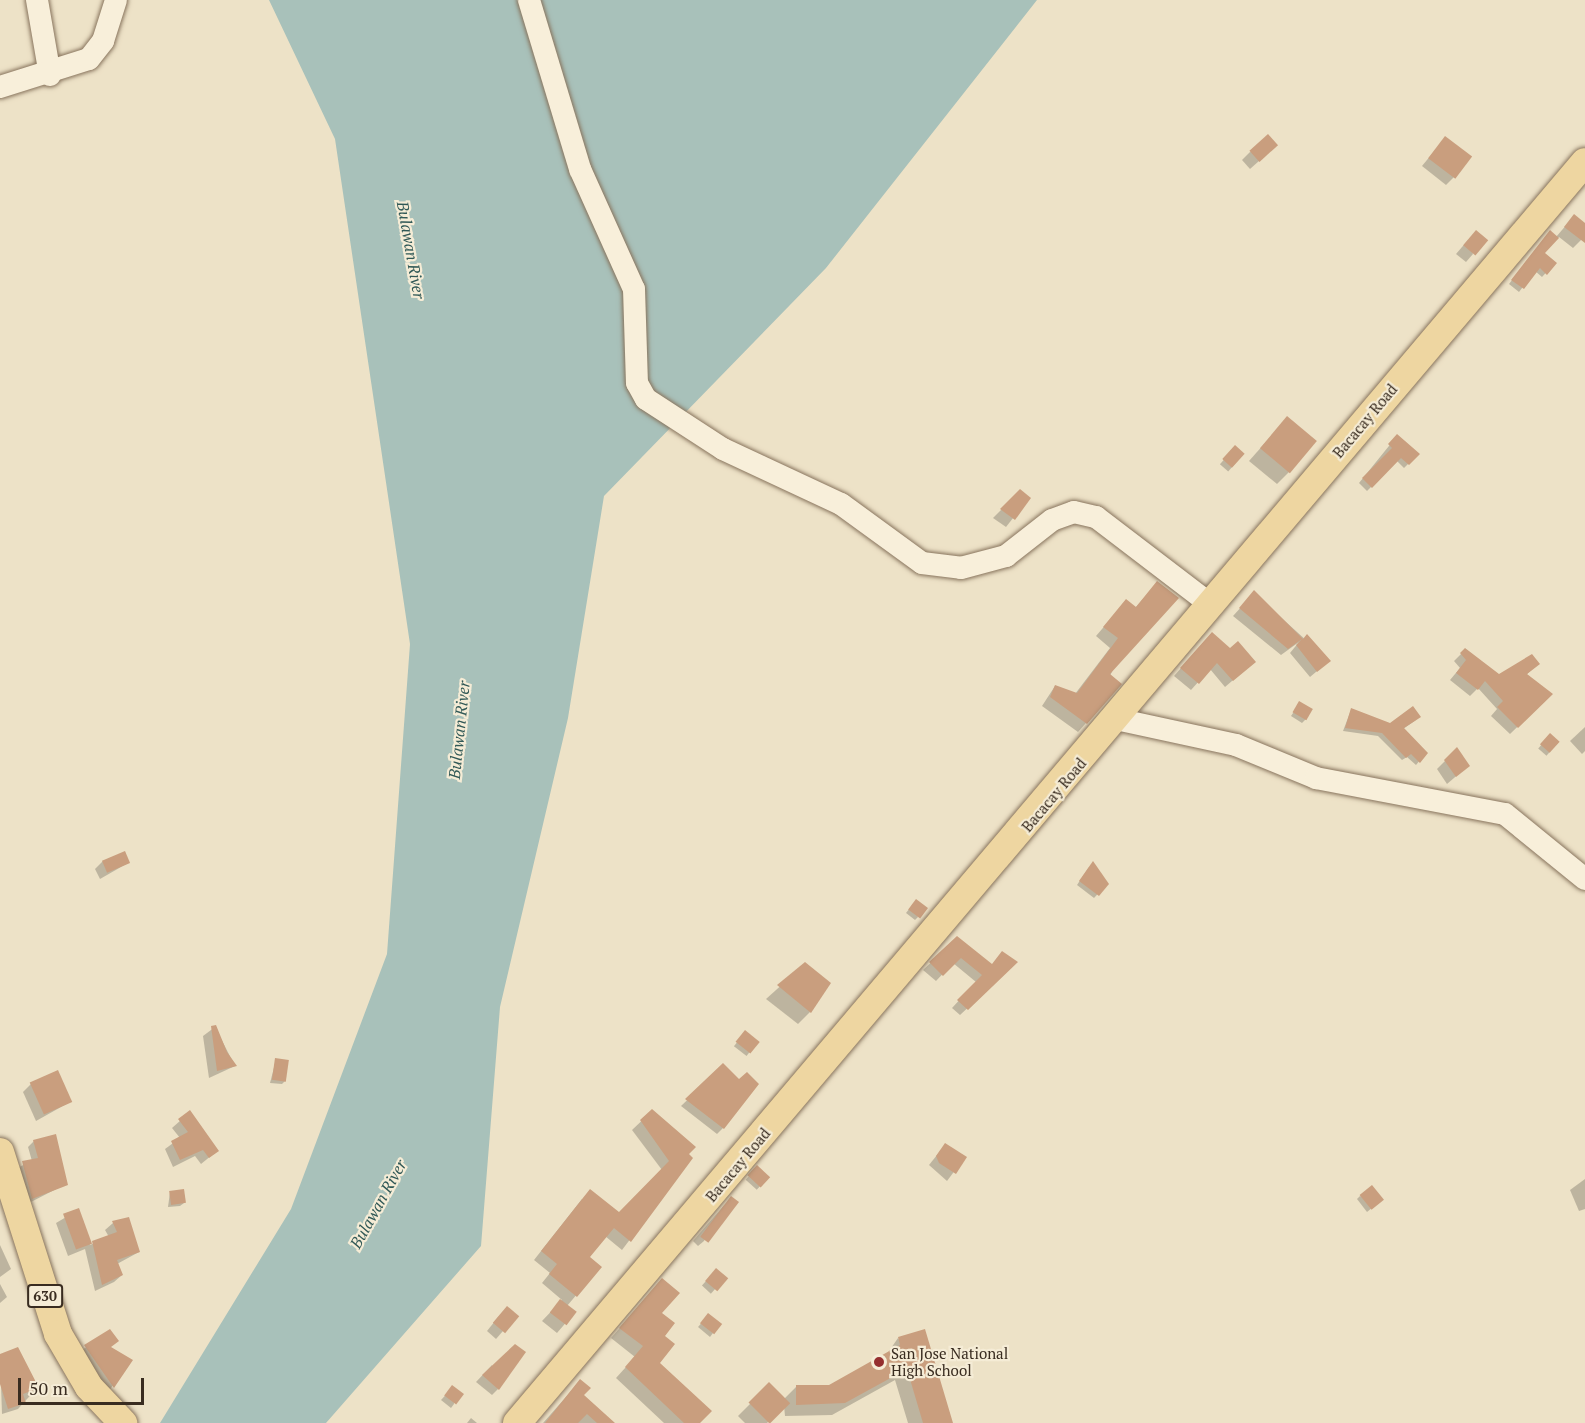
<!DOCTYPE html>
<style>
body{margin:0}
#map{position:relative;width:1585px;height:1423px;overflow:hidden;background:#ede2c7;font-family:"PT Serif",serif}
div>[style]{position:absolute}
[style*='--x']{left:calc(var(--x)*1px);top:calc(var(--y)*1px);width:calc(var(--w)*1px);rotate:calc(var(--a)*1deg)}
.water>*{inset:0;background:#a8c1ba}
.shadow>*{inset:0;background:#0003;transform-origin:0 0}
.building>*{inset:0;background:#c99e7e;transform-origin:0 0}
.roads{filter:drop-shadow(0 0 2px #88745d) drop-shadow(0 0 2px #88745d)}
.minor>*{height:22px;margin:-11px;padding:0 11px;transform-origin:11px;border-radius:11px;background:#f8efda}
.major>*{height:28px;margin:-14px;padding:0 14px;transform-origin:14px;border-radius:14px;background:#eed6a1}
.dots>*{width:16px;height:16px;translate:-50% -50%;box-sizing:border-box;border:3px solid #f5ecd6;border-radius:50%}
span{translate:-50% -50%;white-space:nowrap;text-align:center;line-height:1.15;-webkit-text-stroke:4.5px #f5ecd6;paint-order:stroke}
.shield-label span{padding:2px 4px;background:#f5ecd6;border:2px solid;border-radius:4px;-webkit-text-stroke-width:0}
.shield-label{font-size:14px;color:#392c20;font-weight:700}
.street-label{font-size:15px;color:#392c20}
.poi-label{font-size:15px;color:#392c20}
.left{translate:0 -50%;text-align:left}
.water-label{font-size:16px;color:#305856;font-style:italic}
.scale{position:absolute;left:18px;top:1378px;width:126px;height:27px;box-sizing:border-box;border:3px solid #392c20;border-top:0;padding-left:8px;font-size:18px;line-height:21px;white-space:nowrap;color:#392c20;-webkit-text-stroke:4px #f5ecd6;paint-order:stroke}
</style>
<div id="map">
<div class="water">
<div style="clip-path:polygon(269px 0,1037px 0,826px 268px,604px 496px,568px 718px,500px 1007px,481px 1246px,326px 1423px,160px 1423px,291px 1209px,387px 954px,410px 644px,335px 139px)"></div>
</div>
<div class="shadow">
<div style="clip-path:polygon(1445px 138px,1454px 177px,1446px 185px,1422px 166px)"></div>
<div style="clip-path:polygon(1250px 152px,1268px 153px,1250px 169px,1242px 160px)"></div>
<div style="clip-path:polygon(1574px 216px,1585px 225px,1581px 240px,1573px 248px,1559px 237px,1543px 253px,1555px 263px,1542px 277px,1535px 271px,1519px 292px,1509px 284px,1547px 235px,1556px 237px)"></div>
<div style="clip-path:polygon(1468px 240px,1473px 254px,1466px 262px,1456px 254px)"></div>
<div style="clip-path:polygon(1287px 418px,1289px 472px,1277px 484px,1249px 461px)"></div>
<div style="clip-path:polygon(1397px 436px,1418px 454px,1404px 468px,1397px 461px,1367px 491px,1359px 483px)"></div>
<div style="left:1235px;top:447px;width:11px;height:23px;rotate:41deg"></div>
<div style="clip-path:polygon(1020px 491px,1029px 498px,1006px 527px,993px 518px)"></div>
<div style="clip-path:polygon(1157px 583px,1086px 723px,1078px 732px,1042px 706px,1055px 686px,1075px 694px,1110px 648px,1096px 636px,1126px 601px,1135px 608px)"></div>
<div style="clip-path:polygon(1254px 593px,1329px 661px,1310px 677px,1290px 653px,1299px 642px,1281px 655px,1233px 616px)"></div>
<div style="clip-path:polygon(1205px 641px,1246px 669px,1225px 687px,1210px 669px,1191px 690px,1174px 676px)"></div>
<div style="clip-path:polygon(1465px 650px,1499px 676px,1538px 664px,1526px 675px,1551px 694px,1510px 734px,1491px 716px,1497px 709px,1478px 688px,1470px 696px,1450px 680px,1460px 668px,1454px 661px)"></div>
<div style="clip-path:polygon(1300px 703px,1306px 719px,1302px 723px,1291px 716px)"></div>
<div style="clip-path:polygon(1351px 710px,1390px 724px,1416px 720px,1403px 729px,1426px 753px,1416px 765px,1407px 757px,1402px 760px,1378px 736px,1343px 731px)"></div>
<div style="clip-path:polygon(1585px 727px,1585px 751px,1582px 754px,1570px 741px)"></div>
<div style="left:1550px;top:735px;width:11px;height:18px;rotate:41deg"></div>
<div style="clip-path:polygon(1456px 750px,1468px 766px,1447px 784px,1437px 769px)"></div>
<div style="clip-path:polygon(103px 861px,128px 863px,100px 879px,95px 869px)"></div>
<div style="clip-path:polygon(1089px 867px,1107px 884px,1094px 898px,1077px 885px)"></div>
<div style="clip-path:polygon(913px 904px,918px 917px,915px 920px,906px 913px)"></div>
<div style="clip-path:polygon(957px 938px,991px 965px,1016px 963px,960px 1015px,952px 1008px,976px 982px,953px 963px,936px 981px,923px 970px)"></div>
<div style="clip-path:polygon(805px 964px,810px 1012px,798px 1024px,766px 999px)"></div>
<div style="clip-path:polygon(215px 1027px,235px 1066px,209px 1078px,203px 1036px)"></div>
<div style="left:745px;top:1032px;width:16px;height:18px;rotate:38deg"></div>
<div style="clip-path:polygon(276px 1060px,285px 1081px,282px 1084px,270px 1083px)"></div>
<div style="clip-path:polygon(723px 1066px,723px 1128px,717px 1134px,681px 1106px)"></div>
<div style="clip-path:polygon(31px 1084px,70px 1102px,36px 1121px,23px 1092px)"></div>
<div style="clip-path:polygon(652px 1111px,691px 1159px,622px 1250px,605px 1236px,588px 1257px,600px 1267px,567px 1306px,575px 1312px,557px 1333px,542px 1321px,562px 1300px,542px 1283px,550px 1273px,534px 1260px,582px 1199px,619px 1214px,662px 1170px,632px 1130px)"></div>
<div style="clip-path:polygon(190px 1112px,217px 1151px,201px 1164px,195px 1156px,173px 1167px,165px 1149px,180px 1138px,172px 1128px)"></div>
<div style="clip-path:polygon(34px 1141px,66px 1184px,27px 1204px,17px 1168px,32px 1161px,28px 1147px)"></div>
<div style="clip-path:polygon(945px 1145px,965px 1157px,947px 1181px,929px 1165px)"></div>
<div style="left:757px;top:1167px;width:15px;height:17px;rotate:42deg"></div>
<div style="clip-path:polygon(1585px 1179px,1585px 1209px,1579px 1211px,1570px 1190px)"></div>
<div style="clip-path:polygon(170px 1192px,184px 1203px,180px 1206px,168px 1207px)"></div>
<div style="clip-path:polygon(1360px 1196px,1378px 1203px,1367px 1212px,1357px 1199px)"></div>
<div style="clip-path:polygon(726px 1203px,704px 1241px,698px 1246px,693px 1241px)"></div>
<div style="clip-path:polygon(78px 1210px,90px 1245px,109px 1237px,105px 1230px,113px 1223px,128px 1219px,139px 1252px,117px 1264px,122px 1275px,114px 1282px,95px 1291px,85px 1249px,68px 1256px,56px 1223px)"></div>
<div style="clip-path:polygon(0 1245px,11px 1269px,0 1277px)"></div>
<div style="left:716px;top:1270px;width:12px;height:21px;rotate:42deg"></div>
<div style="clip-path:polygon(662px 1280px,658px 1363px,698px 1423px,664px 1423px,616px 1378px,635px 1357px,611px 1338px)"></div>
<div style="clip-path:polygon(0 1284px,7px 1297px,0 1303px)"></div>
<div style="clip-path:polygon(499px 1316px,516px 1316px,496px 1339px,487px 1331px)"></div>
<div style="clip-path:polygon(705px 1319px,713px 1333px,710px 1337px,698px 1327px)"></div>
<div style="clip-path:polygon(110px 1331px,110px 1348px,131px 1361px,108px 1392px,79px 1352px)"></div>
<div style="clip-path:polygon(898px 1338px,952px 1423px,908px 1423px,895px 1380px,832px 1415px,785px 1416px,784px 1406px,767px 1423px,745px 1423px,738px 1416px,769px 1385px,784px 1399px,796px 1387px,829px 1386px,887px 1354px)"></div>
<div style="clip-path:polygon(0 1356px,37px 1388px,18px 1409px,2px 1414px)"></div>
<div style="clip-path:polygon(492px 1365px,498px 1389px,492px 1395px,476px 1382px)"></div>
<div style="clip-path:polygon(580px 1381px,582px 1395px,612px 1423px,543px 1423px)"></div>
<div style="clip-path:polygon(453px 1387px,454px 1404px,451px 1408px,441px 1400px)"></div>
<div style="clip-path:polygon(471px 1418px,477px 1423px,467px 1423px)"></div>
</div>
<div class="building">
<div style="left:1268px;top:134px;width:15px;height:25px;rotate:48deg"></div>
<div style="left:1445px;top:136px;width:34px;height:28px;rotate:37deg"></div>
<div style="clip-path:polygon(1574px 214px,1585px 223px,1585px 243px,1564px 227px)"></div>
<div style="left:1476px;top:230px;width:16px;height:20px;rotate:40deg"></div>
<div style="clip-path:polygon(1550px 230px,1559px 238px,1545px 253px,1557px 263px,1547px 275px,1540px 268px,1524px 289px,1511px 280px)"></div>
<div style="left:1287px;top:416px;width:39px;height:42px;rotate:40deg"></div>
<div style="clip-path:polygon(1397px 434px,1420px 454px,1409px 465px,1401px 458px,1372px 488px,1362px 478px,1392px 448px,1388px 444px)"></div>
<div style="left:1235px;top:445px;width:13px;height:19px;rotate:42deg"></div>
<div style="clip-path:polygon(1020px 489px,1031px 498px,1015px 520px,1000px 509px)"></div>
<div style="clip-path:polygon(1157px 581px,1179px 598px,1110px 674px,1122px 684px,1087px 724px,1050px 697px,1055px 685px,1077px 693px,1118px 638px,1103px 627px,1126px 599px,1136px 607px)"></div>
<div style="clip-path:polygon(1254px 590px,1303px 639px,1307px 634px,1331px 661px,1317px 672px,1296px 645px,1302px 639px,1288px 649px,1239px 608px)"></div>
<div style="clip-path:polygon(1212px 632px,1230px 648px,1238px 641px,1256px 662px,1233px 681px,1217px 663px,1199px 684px,1180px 668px)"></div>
<div style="clip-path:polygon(1465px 648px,1499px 674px,1532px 654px,1540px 664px,1527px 674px,1553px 694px,1518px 728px,1497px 707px,1503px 701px,1485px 681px,1478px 690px,1456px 673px,1466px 660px,1460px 653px)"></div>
<div style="left:1299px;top:701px;width:16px;height:13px;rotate:30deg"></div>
<div style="clip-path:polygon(1413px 706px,1421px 717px,1404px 728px,1428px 753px,1420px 763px,1411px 754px,1406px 758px,1382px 733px,1345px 728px,1351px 708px,1390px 723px)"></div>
<div style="left:1550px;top:733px;width:13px;height:15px;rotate:42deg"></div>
<div style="clip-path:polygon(1457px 747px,1470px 766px,1456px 777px,1444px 760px)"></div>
<div style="left:125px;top:851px;width:13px;height:25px;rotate:67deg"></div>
<div style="clip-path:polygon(1093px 861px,1109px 884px,1099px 896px,1079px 881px)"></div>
<div style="left:916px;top:899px;width:15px;height:13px;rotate:37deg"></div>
<div style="clip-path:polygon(957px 936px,992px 964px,1002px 951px,1018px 962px,968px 1010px,957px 1000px,982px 975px,961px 958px,943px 976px,929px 962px)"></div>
<div style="clip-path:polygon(805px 962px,831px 983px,811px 1013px,777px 985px)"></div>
<div style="clip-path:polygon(216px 1025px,227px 1052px,237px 1066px,217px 1071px,211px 1026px)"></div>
<div style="left:745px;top:1030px;width:19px;height:15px;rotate:39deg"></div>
<div style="left:275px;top:1058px;width:14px;height:22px;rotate:8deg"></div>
<div style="clip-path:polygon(723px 1063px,739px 1079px,747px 1072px,759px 1084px,724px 1129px,685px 1099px)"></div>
<div style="left:58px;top:1070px;width:35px;height:31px;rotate:66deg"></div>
<div style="clip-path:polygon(652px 1109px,696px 1147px,689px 1154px,693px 1158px,631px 1242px,614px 1228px,590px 1257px,602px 1267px,577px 1297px,549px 1274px,557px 1264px,541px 1251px,590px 1189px,619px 1212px,669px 1161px,640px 1120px)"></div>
<div style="clip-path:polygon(190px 1110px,219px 1151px,209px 1158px,203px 1150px,180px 1160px,171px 1141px,188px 1132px,178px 1119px)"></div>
<div style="clip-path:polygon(56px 1134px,68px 1185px,32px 1199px,22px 1161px,38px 1158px,33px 1140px)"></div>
<div style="clip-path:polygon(945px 1143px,967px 1157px,956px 1174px,939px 1163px,936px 1156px)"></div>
<div style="left:757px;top:1165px;width:18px;height:14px;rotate:43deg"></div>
<div style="left:1372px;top:1185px;width:19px;height:16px;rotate:51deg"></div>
<div style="left:184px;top:1189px;width:14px;height:15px;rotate:82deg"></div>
<div style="left:731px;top:1196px;width:10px;height:51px;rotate:37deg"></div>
<div style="left:79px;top:1208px;width:38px;height:17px;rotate:70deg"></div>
<div style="clip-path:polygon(129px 1217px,140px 1252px,117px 1260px,123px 1275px,102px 1285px,92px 1241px,117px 1232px,112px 1221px)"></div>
<div style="left:716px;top:1268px;width:16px;height:17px;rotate:40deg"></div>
<div style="clip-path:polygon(662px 1278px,680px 1293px,662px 1313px,675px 1323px,665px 1336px,675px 1344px,660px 1363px,712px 1411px,700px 1423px,684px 1423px,625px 1367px,643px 1346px,619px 1328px)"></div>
<div style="left:560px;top:1299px;width:21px;height:17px;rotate:37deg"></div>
<div style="left:507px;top:1306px;width:16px;height:22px;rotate:40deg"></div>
<div style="left:708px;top:1313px;width:18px;height:13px;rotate:38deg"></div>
<div style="clip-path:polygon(110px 1329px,119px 1341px,111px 1347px,133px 1360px,114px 1388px,84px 1345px)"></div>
<div style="clip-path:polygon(925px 1329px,953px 1423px,923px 1423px,907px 1369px,845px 1403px,796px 1405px,796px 1385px,829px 1385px,900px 1345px,898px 1337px)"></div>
<div style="clip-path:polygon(515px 1344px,526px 1352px,499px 1390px,482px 1375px)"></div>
<div style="clip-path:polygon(18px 1347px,39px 1388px,23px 1394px,26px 1403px,8px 1409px,0 1384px,0 1354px)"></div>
<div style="clip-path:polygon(580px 1379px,591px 1388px,584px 1395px,615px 1423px,597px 1423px,587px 1414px,578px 1423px,545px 1423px)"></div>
<div style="left:769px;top:1382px;width:30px;height:29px;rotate:45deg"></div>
<div style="left:452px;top:1385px;width:15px;height:13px;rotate:37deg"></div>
</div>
<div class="roads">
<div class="minor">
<div style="--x:37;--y:0;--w:76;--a:80.2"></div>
<div style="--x:529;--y:0;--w:177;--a:73.2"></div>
<div style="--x:580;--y:169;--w:132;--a:65.8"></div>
<div style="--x:634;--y:289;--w:94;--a:88.2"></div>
<div style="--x:637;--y:383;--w:18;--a:61"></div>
<div style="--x:646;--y:399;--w:92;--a:33"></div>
<div style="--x:723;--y:449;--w:130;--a:25"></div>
<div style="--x:841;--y:504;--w:100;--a:36.1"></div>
<div style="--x:922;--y:563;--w:39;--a:7"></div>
<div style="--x:961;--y:568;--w:47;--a:-14.9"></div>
<div style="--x:1006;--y:556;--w:58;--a:-38"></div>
<div style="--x:1052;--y:520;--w:23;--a:-20"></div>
<div style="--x:1074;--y:512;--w:23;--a:13"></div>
<div style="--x:1096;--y:517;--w:145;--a:37.4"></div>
<div style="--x:0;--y:87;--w:93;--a:-17.5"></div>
<div style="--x:89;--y:59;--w:23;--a:-52"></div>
<div style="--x:103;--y:41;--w:43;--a:-72.4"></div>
<div style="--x:1116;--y:719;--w:123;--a:12.2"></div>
<div style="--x:1236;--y:745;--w:87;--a:22.4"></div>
<div style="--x:1316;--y:778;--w:192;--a:10.8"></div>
<div style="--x:1505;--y:814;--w:103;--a:39.1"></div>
</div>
<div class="major">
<div style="--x:0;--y:1152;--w:191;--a:72.3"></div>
<div style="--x:58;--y:1334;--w:61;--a:59.7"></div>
<div style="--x:89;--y:1387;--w:50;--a:46.6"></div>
<div style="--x:517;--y:1423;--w:1652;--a:-49.74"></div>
</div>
</div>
<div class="dots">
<div style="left:879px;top:1362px;background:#952f2f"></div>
</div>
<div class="shield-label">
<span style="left:45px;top:1296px">630</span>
</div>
<div class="street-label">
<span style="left:1365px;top:421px;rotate:-50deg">Bacacay Road</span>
<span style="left:1054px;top:795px;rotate:-50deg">Bacacay Road</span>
<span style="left:738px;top:1165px;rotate:-50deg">Bacacay Road</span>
</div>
<div class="poi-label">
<span class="left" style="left:891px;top:1362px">San Jose National<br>High School</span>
</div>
<div class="water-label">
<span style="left:411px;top:250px;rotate:80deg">Bulawan River</span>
<span style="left:459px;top:730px;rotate:-84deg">Bulawan River</span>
<span style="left:378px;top:1204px;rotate:-61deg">Bulawan River</span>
</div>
<div class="scale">50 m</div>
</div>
